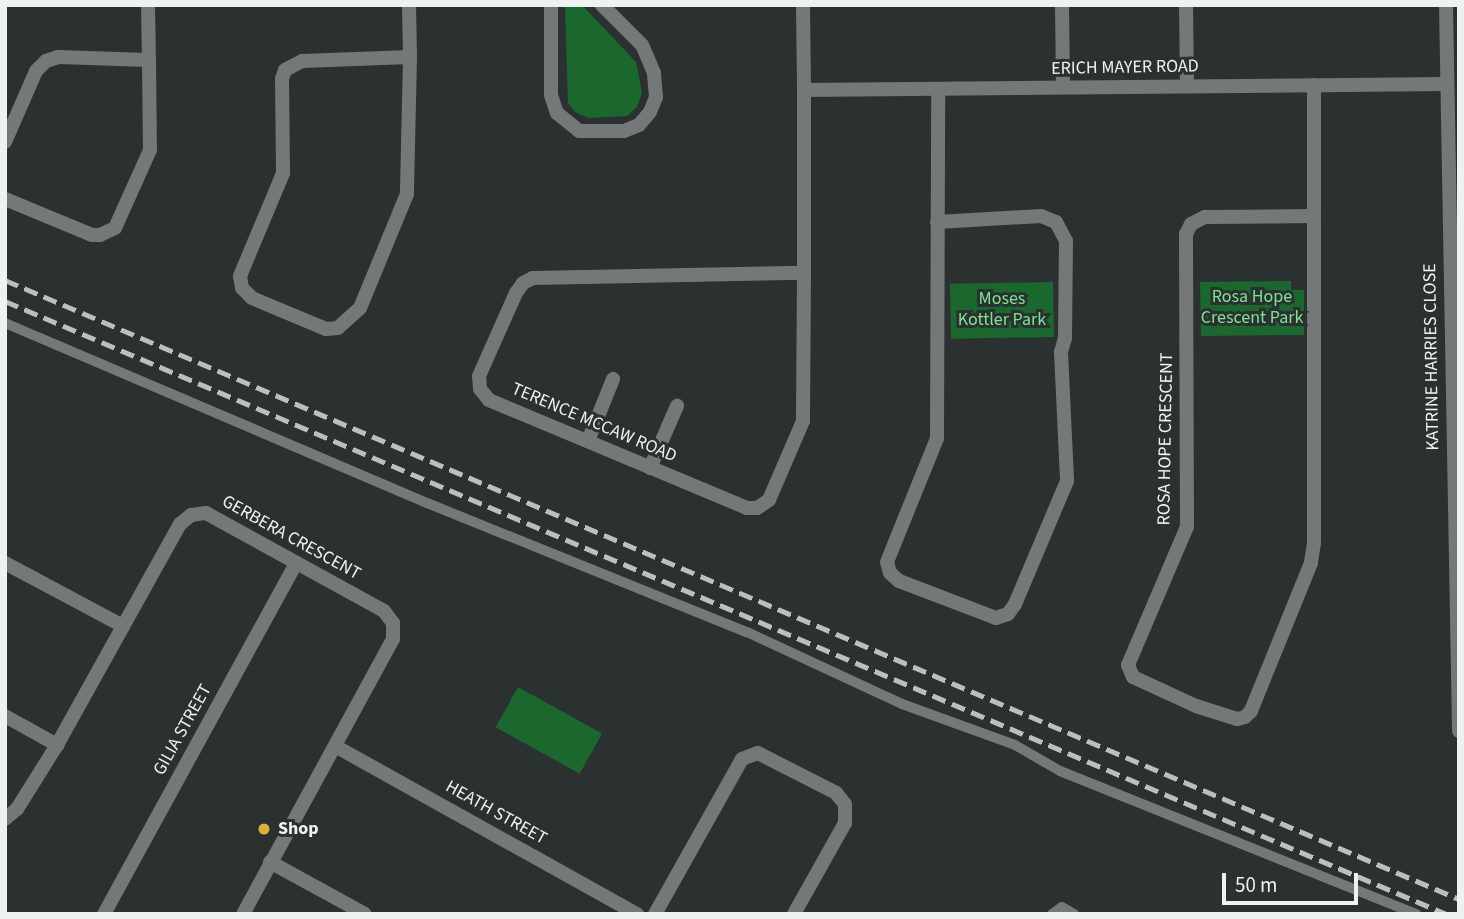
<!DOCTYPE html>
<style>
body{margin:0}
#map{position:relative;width:1464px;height:919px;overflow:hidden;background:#2a3130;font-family:"Source Sans 3",sans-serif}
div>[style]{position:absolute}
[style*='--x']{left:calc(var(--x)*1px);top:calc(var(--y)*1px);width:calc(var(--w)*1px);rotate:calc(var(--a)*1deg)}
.green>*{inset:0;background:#1b682f;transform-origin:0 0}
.lane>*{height:10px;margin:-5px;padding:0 5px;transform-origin:5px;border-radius:5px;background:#747879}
.street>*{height:14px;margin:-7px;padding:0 7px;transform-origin:7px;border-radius:7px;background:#747879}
.rail>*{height:5px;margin-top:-2.5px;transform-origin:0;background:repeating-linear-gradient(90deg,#bac0bf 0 14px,transparent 0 21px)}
.dots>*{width:19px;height:19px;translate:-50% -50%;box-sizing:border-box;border:4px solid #2a3130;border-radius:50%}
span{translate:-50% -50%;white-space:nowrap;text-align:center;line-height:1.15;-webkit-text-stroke:6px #2a3130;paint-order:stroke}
.street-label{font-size:18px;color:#eef3f2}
.park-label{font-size:18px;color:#7ee390}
.poi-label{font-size:18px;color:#eef3f2;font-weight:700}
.left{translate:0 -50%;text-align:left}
.frame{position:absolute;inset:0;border:7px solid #eef3f2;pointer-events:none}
.scale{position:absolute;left:1222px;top:873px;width:136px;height:32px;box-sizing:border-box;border:4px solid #eef3f2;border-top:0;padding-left:9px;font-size:21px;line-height:24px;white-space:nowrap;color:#eef3f2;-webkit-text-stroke:5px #2a3130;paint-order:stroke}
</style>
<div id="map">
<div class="green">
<div style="clip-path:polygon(565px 5px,582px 5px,636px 62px,642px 93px,637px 107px,627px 116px,588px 118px,575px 112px,568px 103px)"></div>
<div style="clip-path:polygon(1291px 281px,1291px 290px,1304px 290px,1304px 335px,1201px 336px,1200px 282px)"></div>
<div style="left:1053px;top:282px;width:55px;height:103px;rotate:89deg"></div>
<div style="left:518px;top:687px;width:96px;height:46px;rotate:29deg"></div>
</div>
<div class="lane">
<div style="--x:5;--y:323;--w:459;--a:23.1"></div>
<div style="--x:427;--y:503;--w:345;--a:22"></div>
<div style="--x:747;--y:632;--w:171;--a:24.9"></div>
<div style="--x:902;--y:704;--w:120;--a:19.9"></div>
<div style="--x:1015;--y:745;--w:52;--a:30"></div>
<div style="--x:1060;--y:771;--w:384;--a:21.9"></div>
<div style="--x:1052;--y:914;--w:12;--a:-35"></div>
<div style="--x:1062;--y:907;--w:14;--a:30"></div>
</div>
<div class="street">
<div style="--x:148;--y:5;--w:55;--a:89"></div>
<div style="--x:409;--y:5;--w:52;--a:88.9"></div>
<div style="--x:410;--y:57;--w:137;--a:91.3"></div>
<div style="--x:407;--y:194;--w:123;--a:112.4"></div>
<div style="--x:360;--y:308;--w:30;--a:138"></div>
<div style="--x:338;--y:328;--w:12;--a:175"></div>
<div style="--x:326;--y:329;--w:80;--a:-157.3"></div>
<div style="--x:252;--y:298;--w:14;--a:-135"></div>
<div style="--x:242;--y:288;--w:12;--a:-99"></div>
<div style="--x:240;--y:276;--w:112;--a:-67.3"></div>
<div style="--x:283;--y:173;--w:94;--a:-90.6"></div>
<div style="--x:282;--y:79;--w:9;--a:-72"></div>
<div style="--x:285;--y:70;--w:19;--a:-28"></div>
<div style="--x:302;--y:61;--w:108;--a:-2.1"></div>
<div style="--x:551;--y:5;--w:90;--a:90"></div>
<div style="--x:551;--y:95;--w:19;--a:72"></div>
<div style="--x:557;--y:113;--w:28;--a:39"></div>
<div style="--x:579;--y:131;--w:45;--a:0"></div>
<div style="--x:624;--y:131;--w:16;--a:-22"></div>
<div style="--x:639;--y:125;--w:17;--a:-50"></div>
<div style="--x:650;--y:112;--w:16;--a:-68"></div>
<div style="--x:656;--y:97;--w:24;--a:-95"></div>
<div style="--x:654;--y:73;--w:30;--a:-113"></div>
<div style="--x:642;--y:45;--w:57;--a:-135"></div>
<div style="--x:803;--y:5;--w:85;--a:89.3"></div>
<div style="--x:804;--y:90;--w:183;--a:90"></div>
<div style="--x:804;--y:273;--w:148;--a:90.4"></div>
<div style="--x:803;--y:421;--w:86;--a:113.3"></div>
<div style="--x:769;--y:500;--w:14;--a:146"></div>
<div style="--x:757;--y:508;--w:10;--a:180"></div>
<div style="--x:747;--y:508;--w:280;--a:-157.3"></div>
<div style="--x:489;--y:400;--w:14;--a:-129"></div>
<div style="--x:480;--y:389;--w:13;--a:-94"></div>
<div style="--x:479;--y:376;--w:91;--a:-66"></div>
<div style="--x:516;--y:293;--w:12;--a:-55"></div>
<div style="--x:523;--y:283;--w:11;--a:-27"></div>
<div style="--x:533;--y:278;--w:271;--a:-1.1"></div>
<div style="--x:1062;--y:5;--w:82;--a:89.3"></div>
<div style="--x:1186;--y:5;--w:81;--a:89.3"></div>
<div style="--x:1446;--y:5;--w:726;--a:88.97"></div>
<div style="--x:1314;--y:85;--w:458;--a:90"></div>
<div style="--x:1314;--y:543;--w:20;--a:99"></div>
<div style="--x:1311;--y:563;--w:160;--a:112.1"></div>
<div style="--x:1251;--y:711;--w:8;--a:135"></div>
<div style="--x:1245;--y:717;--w:8;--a:166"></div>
<div style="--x:1237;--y:719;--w:43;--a:-162.4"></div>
<div style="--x:1196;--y:706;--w:69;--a:-155.3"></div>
<div style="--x:1133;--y:677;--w:13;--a:-113"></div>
<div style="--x:1128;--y:665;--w:150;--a:-66.9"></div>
<div style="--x:1187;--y:527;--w:293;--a:-90.2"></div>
<div style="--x:1186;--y:234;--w:11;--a:-63"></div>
<div style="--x:1191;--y:224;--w:16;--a:-27"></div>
<div style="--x:1205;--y:217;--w:109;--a:-0.5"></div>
<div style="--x:804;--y:90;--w:643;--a:-0.53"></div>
<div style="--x:5;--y:142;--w:77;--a:-66.4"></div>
<div style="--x:36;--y:71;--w:14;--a:-45"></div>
<div style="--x:46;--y:61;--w:13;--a:-18"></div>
<div style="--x:58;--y:57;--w:91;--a:1.9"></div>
<div style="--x:149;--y:60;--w:90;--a:89.4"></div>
<div style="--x:150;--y:150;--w:85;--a:114.2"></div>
<div style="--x:115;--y:228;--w:17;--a:155"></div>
<div style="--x:100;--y:235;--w:8;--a:180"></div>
<div style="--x:92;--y:235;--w:94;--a:-157.5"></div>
<div style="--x:937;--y:222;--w:104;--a:-3.3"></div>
<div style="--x:1041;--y:216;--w:16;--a:22"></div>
<div style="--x:1056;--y:222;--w:21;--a:62"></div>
<div style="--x:1066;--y:241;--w:97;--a:90.6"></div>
<div style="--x:1065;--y:338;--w:15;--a:106"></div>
<div style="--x:1061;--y:352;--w:129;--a:87.3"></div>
<div style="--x:1067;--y:481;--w:134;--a:112.9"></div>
<div style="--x:1015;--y:604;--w:12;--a:125"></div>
<div style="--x:1008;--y:614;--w:13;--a:162"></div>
<div style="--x:996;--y:618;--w:104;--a:-159.1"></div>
<div style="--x:899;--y:581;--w:12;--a:-138"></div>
<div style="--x:890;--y:573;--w:11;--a:-105"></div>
<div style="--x:887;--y:562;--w:134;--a:-68"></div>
<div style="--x:937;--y:438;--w:349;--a:-89.8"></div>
<div style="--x:588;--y:441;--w:67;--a:-68"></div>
<div style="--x:650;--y:468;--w:68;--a:-66.5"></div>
<div style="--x:5;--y:563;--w:134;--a:28.1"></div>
<div style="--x:5;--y:716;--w:60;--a:29.1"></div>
<div style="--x:335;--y:746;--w:346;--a:29.1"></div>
<div style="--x:5;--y:819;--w:16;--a:-40"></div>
<div style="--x:17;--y:809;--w:75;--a:-58"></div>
<div style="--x:57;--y:745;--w:253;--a:-60.9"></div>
<div style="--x:180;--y:524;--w:14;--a:-39"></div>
<div style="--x:191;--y:515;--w:15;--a:-8"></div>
<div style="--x:206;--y:513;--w:203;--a:28.8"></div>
<div style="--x:384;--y:611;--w:15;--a:53"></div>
<div style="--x:393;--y:623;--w:16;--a:90"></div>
<div style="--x:393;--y:639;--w:313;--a:118.6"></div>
<div style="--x:270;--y:862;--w:108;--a:28.7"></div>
<div style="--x:104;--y:914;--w:399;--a:-61.3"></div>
<div style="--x:655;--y:914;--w:178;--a:-60.7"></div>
<div style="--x:742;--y:759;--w:17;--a:-21"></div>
<div style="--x:758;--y:753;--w:88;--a:27.1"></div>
<div style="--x:836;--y:793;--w:14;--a:51"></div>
<div style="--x:845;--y:804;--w:19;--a:90"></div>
<div style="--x:845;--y:823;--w:104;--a:119.3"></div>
</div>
<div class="rail">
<div style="--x:5;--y:280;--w:1580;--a:23.06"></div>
<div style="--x:5;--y:301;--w:1566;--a:23.04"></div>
</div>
<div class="dots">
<div style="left:264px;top:829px;background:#e1af34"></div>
</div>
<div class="street-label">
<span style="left:1125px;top:68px;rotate:-1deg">ERICH MAYER ROAD</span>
<span style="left:1432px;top:357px;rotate:-91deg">KATRINE HARRIES CLOSE</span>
<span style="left:594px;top:423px;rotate:23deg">TERENCE MCCAW ROAD</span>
<span style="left:1166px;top:439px;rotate:-89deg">ROSA HOPE CRESCENT</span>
<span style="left:291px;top:538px;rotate:29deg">GERBERA CRESCENT</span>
<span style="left:183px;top:730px;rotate:-61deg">GILIA STREET</span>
<span style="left:496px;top:813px;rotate:29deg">HEATH STREET</span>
</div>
<div class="park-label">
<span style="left:1252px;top:308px">Rosa Hope<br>Crescent Park</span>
<span style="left:1002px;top:310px">Moses<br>Kottler Park</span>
</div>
<div class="poi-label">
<span class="left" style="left:278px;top:829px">Shop</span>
</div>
<div class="frame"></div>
<div class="scale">50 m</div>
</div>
